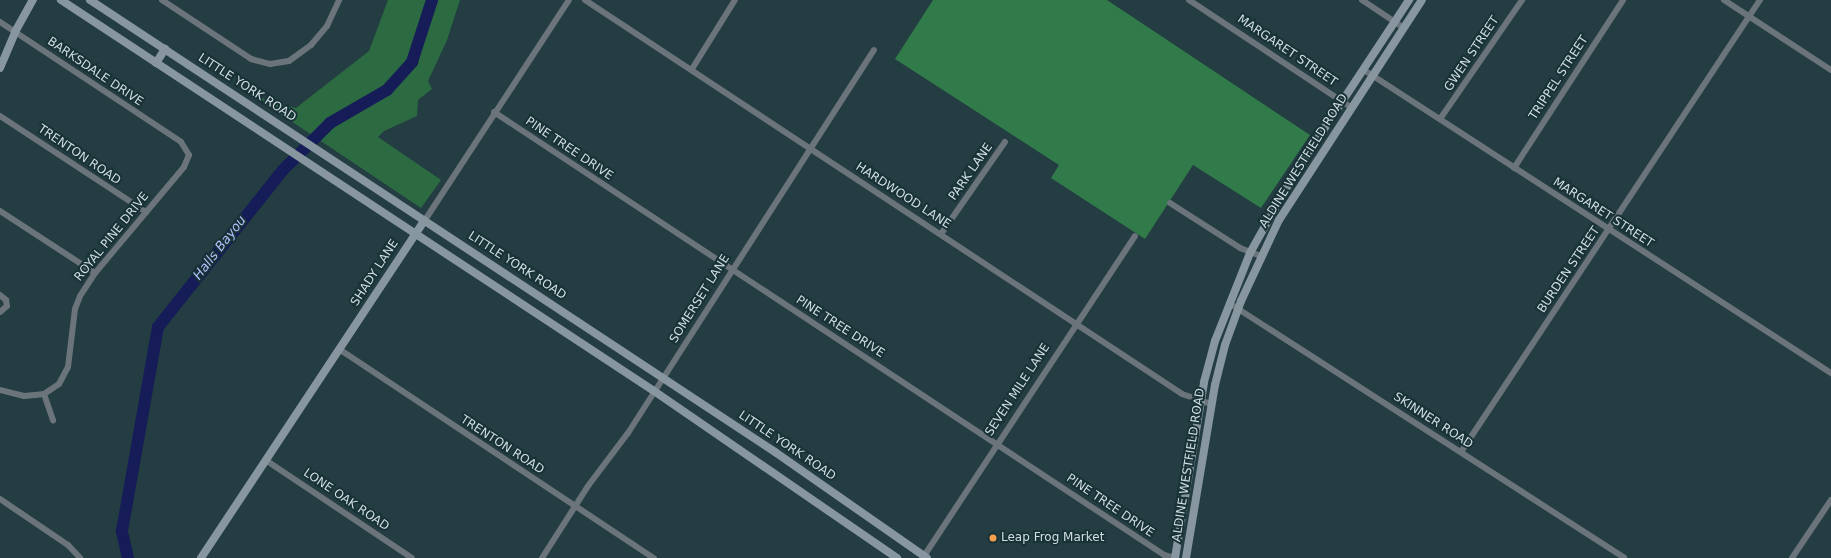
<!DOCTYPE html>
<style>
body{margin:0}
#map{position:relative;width:1831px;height:558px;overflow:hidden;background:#233d42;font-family:"DejaVu Sans",sans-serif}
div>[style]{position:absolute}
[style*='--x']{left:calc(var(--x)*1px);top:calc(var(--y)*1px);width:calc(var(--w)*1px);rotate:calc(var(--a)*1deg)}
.green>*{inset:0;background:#2c6b41}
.forest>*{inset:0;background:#317a49}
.river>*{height:12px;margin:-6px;padding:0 6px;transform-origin:6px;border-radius:6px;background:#151c57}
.street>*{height:6px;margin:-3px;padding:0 3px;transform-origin:3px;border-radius:3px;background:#6c747b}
.secondary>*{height:8px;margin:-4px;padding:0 4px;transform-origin:4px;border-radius:4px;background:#8896a0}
.dots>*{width:11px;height:11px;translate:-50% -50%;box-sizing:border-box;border:2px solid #183237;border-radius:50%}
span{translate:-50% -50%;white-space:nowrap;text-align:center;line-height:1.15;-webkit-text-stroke:4px #183237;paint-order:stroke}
.street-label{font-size:12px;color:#d0dee2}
.poi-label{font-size:12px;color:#d0dee2}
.left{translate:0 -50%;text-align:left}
.water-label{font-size:13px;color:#b1c1fa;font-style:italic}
</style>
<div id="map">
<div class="green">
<div style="clip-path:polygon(388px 0,460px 0,447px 40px,428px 81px,432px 89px,418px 100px,417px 116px,384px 131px,378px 137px,441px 180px,421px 208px,231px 81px,270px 102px,296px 108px,369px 51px)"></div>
</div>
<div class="forest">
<div style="clip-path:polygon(933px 0,1107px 0,1310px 135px,1261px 208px,1193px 165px,1145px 239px,1051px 178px,1059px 165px,895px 59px)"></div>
</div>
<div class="river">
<div style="--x:128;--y:558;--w:28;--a:-103"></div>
<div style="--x:122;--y:531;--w:207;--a:-80"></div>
<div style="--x:158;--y:327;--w:199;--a:-51.5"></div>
<div style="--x:282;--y:171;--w:68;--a:-45"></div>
<div style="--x:330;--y:123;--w:66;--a:-30.1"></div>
<div style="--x:387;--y:90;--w:38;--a:-48"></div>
<div style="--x:412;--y:62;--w:65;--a:-72.1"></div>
</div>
<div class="street">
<div style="--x:162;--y:0;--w:107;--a:33.5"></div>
<div style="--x:251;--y:59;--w:20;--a:15"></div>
<div style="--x:270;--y:64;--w:19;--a:-9"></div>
<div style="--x:289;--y:61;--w:27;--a:-36"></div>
<div style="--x:311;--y:45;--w:25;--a:-50"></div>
<div style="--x:327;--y:26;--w:29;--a:-65"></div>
<div style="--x:585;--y:0;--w:715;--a:33.42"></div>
<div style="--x:1182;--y:394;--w:31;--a:19"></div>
<div style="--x:1189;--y:0;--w:196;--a:33.5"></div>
<div style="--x:1362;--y:0;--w:50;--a:33.7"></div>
<div style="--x:1724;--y:0;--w:128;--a:33.2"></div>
<div style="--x:0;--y:22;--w:217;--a:33.5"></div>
<div style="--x:181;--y:142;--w:15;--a:58"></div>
<div style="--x:189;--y:155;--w:13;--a:113"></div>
<div style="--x:184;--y:167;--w:138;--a:130"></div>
<div style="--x:95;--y:273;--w:27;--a:123"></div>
<div style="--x:80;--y:296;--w:14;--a:111"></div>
<div style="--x:75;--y:309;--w:58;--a:96.9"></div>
<div style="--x:68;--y:367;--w:19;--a:118"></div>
<div style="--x:59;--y:384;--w:18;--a:146"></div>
<div style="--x:44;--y:394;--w:9;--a:174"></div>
<div style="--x:35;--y:395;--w:11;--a:175"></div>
<div style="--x:24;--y:396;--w:25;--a:-166"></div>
<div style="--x:692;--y:69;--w:81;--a:-58.1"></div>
<div style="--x:1364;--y:70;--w:557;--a:32.98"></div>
<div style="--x:494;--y:112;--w:803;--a:33.47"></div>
<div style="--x:1164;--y:555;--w:11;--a:15"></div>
<div style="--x:0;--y:116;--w:175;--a:33.3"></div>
<div style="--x:1440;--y:119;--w:145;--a:-55.4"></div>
<div style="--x:1514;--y:168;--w:200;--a:-57"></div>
<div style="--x:1170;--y:203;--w:83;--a:32.7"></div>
<div style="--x:1240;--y:248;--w:22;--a:21"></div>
<div style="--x:0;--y:211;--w:113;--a:33.1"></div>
<div style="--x:425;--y:220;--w:263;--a:-56.8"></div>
<div style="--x:941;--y:234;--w:112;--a:-55.2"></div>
<div style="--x:0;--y:295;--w:8;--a:40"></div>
<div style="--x:6;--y:300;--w:6;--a:81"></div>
<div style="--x:7;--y:306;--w:9;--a:139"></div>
<div style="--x:1229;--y:303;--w:470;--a:32.8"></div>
<div style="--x:339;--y:349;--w:378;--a:33.6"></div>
<div style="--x:44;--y:394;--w:28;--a:71"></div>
<div style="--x:1461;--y:452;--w:542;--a:-56.52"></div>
<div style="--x:267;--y:461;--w:174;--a:33.8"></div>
<div style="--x:0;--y:499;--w:82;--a:34.1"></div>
<div style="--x:68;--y:545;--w:18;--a:47"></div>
<div style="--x:924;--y:556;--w:383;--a:-56.6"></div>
<div style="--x:542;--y:558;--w:85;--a:-57.4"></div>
<div style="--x:588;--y:486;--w:66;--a:-53"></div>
<div style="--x:628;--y:433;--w:455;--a:-57.3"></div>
<div style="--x:1792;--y:558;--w:70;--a:-56.1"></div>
</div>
<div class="secondary">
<div style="--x:61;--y:0;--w:710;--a:33.4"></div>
<div style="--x:654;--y:391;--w:295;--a:34.5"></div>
<div style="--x:90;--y:0;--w:821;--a:33.42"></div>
<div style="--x:775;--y:452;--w:185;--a:34.9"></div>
<div style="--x:156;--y:63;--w:17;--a:-57"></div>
<div style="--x:0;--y:68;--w:39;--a:-67"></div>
<div style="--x:15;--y:32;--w:37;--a:-61"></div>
<div style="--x:201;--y:558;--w:405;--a:-56.5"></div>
<div style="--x:1175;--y:558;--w:178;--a:-80.6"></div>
<div style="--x:1204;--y:382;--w:42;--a:-75"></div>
<div style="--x:1215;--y:341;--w:95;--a:-68.3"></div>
<div style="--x:1250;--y:253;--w:88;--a:-60.8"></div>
<div style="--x:1293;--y:176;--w:211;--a:-56.6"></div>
<div style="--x:1186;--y:558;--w:175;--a:-80.5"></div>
<div style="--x:1215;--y:385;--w:41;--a:-76"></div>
<div style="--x:1225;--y:345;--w:47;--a:-70"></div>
<div style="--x:1241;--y:301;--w:89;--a:-64.9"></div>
<div style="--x:1279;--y:220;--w:262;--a:-57"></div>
</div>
<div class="dots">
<div style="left:993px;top:538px;background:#f8a04b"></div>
</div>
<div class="street-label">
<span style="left:1287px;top:51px;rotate:34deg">MARGARET STREET</span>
<span style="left:1472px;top:54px;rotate:-56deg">GWEN STREET</span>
<span style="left:95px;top:72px;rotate:34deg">BARKSDALE DRIVE</span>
<span style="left:1559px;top:78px;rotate:-57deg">TRIPPEL STREET</span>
<span style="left:247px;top:88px;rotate:33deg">LITTLE YORK ROAD</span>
<span style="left:569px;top:149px;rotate:34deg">PINE TREE DRIVE</span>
<span style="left:79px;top:155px;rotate:34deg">TRENTON ROAD</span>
<span style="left:1304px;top:161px;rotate:-58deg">ALDINE WESTFIELD ROAD</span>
<span style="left:971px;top:172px;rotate:-55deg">PARK LANE</span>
<span style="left:903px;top:196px;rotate:33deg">HARDWOOD LANE</span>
<span style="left:1603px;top:213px;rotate:33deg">MARGARET STREET</span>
<span style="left:112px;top:237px;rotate:-51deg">ROYAL PINE DRIVE</span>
<span style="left:517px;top:266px;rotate:33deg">LITTLE YORK ROAD</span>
<span style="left:1569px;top:270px;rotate:-56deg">BURDEN STREET</span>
<span style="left:375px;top:273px;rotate:-57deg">SHADY LANE</span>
<span style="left:700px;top:299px;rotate:-58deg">SOMERSET LANE</span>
<span style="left:840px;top:327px;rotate:33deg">PINE TREE DRIVE</span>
<span style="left:1018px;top:390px;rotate:-57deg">SEVEN MILE LANE</span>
<span style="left:1433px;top:421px;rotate:33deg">SKINNER ROAD</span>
<span style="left:502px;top:445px;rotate:33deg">TRENTON ROAD</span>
<span style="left:787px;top:446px;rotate:34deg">LITTLE YORK ROAD</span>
<span style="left:1189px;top:465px;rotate:-81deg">ALDINE WESTFIELD ROAD</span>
<span style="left:346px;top:500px;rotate:34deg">LONE OAK ROAD</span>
<span style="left:1110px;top:506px;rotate:34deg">PINE TREE DRIVE</span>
</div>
<div class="poi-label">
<span class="left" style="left:1001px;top:538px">Leap Frog Market</span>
</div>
<div class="water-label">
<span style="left:220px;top:248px;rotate:-52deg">Halls Bayou</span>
</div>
</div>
